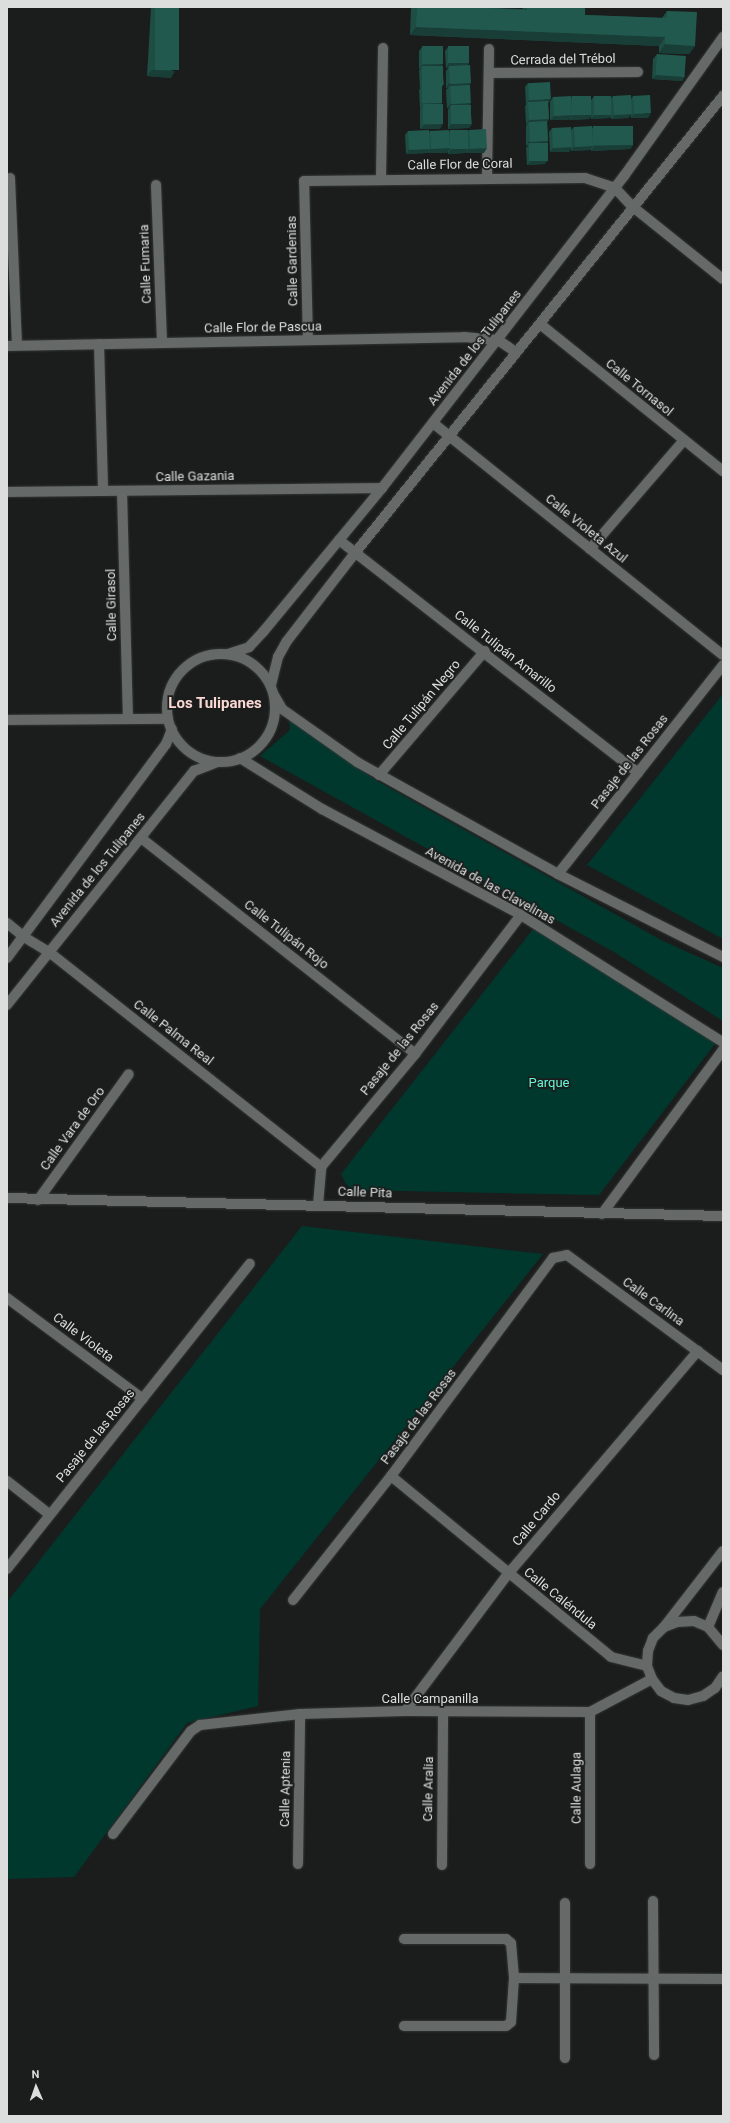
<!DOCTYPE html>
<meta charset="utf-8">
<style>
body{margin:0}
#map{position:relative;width:730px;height:2123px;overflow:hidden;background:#1a1d1c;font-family:Roboto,sans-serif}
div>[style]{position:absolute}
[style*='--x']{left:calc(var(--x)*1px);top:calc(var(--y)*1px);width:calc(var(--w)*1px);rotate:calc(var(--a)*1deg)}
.green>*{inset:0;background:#00382e}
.roads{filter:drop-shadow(0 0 1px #343736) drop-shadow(0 0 1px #343736)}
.minor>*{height:10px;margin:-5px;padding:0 5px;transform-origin:5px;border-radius:5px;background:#656a68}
.tertiary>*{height:10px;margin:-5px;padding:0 5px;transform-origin:5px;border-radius:5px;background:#656a68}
.tertiary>.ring{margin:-5px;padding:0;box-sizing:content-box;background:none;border:10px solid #656a68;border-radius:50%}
.wall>*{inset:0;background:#1d4d43}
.shaded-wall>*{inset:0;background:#183e37}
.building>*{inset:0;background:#22594e;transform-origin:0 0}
span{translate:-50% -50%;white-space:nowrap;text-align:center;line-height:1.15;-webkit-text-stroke:3.5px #1a1d1c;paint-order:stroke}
.street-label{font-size:13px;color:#dbdedd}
.park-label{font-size:13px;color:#65f7d9}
.quarter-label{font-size:15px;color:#fbd8d3;font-weight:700}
.frame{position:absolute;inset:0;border:8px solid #dbdedd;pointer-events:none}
.north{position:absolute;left:16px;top:2067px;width:40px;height:40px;-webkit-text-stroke:3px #1a1d1c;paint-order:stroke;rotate:358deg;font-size:11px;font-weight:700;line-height:16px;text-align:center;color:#dbdedd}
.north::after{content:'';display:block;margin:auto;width:14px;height:18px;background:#dbdedd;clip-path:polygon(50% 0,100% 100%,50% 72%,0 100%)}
</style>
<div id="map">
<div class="green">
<div style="clip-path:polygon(723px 694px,723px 939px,587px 865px)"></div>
<div style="clip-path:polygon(289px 720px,377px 781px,663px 941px,723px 968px,723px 1021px,614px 952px,260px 756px,290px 730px)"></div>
<div style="clip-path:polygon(533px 929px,718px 1040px,599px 1195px,353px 1190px,346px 1184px,341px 1174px)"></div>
<div style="clip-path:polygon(302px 1226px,543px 1254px,260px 1609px,258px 1706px,187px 1723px,74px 1877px,7px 1879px,7px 1602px)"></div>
</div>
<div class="roads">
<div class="minor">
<div style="--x:489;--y:73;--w:149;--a:-0.4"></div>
<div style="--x:10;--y:178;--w:167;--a:87.6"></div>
<div style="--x:487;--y:178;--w:129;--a:-89.1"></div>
<div style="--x:381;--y:179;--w:131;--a:-89.1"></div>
<div style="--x:156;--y:185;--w:157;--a:87.8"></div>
<div style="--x:540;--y:324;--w:235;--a:38.8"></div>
<div style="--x:308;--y:340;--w:159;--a:-91.4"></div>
<div style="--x:304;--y:181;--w:281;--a:-0.6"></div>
<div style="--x:585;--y:178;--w:32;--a:18"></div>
<div style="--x:615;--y:188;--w:26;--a:47"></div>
<div style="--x:633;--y:207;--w:115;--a:38.7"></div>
<div style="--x:99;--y:344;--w:147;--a:88.4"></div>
<div style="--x:7;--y:346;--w:457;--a:-1.1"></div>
<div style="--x:464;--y:337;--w:34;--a:5"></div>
<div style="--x:498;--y:340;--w:22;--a:34"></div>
<div style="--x:433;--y:423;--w:371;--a:38.7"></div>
<div style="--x:122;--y:491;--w:228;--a:88.5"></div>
<div style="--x:7;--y:492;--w:375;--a:-0.6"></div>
<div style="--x:339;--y:540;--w:379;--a:37.9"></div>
<div style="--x:590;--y:549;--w:144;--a:-49.2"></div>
<div style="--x:7;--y:720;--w:161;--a:-0.4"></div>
<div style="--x:379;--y:775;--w:163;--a:-49.5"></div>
<div style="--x:141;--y:838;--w:349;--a:38.2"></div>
<div style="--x:558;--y:874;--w:266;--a:-51.7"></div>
<div style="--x:7;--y:923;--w:22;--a:39"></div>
<div style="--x:24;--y:937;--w:29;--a:31"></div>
<div style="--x:49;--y:952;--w:347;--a:38.3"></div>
<div style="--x:7;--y:1198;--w:716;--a:1.44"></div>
<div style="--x:38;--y:1200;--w:155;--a:-54.2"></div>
<div style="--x:318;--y:1205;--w:38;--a:-85"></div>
<div style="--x:321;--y:1167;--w:147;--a:-50.2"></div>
<div style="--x:415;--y:1054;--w:175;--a:-52.7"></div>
<div style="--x:602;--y:1214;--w:204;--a:-53.6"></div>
<div style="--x:7;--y:1298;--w:169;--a:36.6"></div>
<div style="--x:391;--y:1476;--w:285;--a:39.4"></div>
<div style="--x:611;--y:1657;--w:37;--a:14"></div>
<div style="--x:7;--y:1481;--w:53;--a:38.2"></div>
<div style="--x:7;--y:1569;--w:390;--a:-51.5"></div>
<div style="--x:293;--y:1600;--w:158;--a:-51.7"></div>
<div style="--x:391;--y:1476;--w:272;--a:-53.4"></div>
<div style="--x:553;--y:1258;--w:14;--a:-12"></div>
<div style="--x:567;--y:1255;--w:194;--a:36.4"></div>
<div style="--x:664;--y:1627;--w:96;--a:-52.2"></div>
<div style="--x:708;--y:1627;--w:38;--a:-67"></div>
<div style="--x:723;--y:1645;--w:23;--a:-130"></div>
<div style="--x:708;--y:1627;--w:15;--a:-157"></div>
<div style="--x:694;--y:1621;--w:17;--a:177"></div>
<div style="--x:677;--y:1622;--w:14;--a:159"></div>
<div style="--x:664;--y:1627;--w:16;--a:135"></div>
<div style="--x:653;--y:1638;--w:14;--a:111"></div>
<div style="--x:648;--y:1651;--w:15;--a:94"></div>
<div style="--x:647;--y:1666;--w:14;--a:69"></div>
<div style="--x:652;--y:1679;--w:15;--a:53"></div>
<div style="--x:661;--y:1691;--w:15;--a:28"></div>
<div style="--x:674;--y:1698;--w:14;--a:8"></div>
<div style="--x:688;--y:1700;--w:16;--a:-15"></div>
<div style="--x:703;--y:1696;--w:14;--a:-34"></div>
<div style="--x:715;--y:1688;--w:14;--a:-56"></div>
<div style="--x:405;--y:1711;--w:171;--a:-53.1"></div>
<div style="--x:508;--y:1574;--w:293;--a:-49.6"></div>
<div style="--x:590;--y:1712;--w:152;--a:90"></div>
<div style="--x:113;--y:1834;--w:129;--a:-52.9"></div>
<div style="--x:191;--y:1731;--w:11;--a:-34"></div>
<div style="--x:200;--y:1725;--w:101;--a:-6.3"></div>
<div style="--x:300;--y:1714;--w:105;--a:-1.6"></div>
<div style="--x:405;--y:1711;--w:185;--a:0.3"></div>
<div style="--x:590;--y:1712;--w:70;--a:-28"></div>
<div style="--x:298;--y:1864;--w:150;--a:-89.2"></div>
<div style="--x:442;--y:1865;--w:152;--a:-89.6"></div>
<div style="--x:653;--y:1901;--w:154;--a:89.6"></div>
<div style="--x:404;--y:1939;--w:102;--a:0"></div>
<div style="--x:506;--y:1939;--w:6;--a:39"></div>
<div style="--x:511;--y:1943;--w:35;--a:85"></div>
<div style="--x:514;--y:1978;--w:44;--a:93.9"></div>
<div style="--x:511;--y:2022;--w:6;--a:141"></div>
<div style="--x:506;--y:2026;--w:102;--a:180"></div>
<div style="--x:514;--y:1978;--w:209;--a:0.3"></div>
<div style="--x:565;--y:2058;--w:155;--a:-90"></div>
</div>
<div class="tertiary">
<div style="--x:228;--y:654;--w:22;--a:-18"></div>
<div style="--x:249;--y:647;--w:21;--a:-47"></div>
<div style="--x:263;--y:632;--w:187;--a:-50.4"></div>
<div style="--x:382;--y:488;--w:395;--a:-52.2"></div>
<div style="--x:624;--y:176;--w:171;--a:-54.5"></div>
<div class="ring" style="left:167px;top:654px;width:98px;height:98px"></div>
<div style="--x:271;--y:685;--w:29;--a:-76"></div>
<div style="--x:278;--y:657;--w:18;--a:-61"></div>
<div style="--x:287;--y:641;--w:111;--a:-52.3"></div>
<div style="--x:355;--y:553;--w:587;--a:-51.16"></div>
<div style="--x:274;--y:695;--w:16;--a:60"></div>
<div style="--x:282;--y:709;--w:92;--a:35.2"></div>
<div style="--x:357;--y:762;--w:230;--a:29.1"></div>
<div style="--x:558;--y:874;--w:185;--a:26.7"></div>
<div style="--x:240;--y:758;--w:97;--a:31.9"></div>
<div style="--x:322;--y:809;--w:225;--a:28"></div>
<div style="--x:521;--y:915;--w:239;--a:32.2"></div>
<div style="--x:7;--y:958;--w:267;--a:-53.4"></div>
<div style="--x:166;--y:744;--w:16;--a:-68"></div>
<div style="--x:7;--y:1005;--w:300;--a:-51.4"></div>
<div style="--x:194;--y:771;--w:25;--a:-21"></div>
</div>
</div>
<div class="wall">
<div style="clip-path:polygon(151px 7px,179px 7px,171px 78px,147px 76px)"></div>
<div style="clip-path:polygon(411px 7px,466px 7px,522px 9px,524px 7px,585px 7px,585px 15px,662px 18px,667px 11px,695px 46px,689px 54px,659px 53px,659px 46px,410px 35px)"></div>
<div style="clip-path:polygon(422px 47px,442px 66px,444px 84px,442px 87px,440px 129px,420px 129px,420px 109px,421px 108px,420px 108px,419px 90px,420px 89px,419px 71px,420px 69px,419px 69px,419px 51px)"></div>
<div style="clip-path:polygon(448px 47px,469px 63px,467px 66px,471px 83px,469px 85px,470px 105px,472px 124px,469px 128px,448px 129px,448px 110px,449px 108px,447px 108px,446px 90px,448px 88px,446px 88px,446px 71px,448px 68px,446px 68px,445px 51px)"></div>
<div style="clip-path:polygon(657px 54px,685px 76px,682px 81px,652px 79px,653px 59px)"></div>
<div style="clip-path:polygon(528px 83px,548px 103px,549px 119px,547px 121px,548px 141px,547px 143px,545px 164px,527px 165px,526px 148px,528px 146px,526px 146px,526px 126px,527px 124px,526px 124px,525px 106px,526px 105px,525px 87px)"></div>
<div style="clip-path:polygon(572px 96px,591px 100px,594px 96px,611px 98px,613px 96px,631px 99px,633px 96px,648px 118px,631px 118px,631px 115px,628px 118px,611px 119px,610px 116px,609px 118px,591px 119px,591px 116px,589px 119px,570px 120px,570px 118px,569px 120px,550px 120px,550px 102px,553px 97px,571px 98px)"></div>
<div style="clip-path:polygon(574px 127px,592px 128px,593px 127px,633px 145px,630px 149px,591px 151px,591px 149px,590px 150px,571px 151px,571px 148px,569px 152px,550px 152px,549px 132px,552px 128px,571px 130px)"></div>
<div style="clip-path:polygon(469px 130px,484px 153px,466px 153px,466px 152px,465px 153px,448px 154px,448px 151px,447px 153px,428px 153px,428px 152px,427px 153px,406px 154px,405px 135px,408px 131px,429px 132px,430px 131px,449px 132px,450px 131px,468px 131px)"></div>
</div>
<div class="shaded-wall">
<div style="clip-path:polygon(416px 27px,665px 37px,659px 46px,410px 35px)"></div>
<div style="clip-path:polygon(665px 44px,695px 46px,689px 54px,659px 53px)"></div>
<div style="clip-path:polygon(449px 63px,469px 63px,466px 67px,449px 66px,448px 68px,446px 68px)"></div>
<div style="clip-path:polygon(443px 64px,440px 69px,422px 66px,420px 69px,419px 69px,422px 65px)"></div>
<div style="clip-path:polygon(152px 70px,175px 71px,171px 78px,147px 76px)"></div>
<div style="clip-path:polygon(656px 75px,685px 76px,682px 81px,652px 79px)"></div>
<div style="clip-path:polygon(449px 83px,471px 83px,468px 87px,450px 86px,448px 88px,446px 88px)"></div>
<div style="clip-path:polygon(444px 84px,440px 88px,422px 86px,420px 89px,423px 85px)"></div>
<div style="clip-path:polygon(551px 99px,548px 104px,528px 102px,526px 105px,529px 100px)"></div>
<div style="clip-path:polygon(442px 103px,439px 108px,423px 105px,420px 108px,423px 104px)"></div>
<div style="clip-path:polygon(471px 103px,468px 108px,451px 105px,449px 108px,447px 108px,450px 104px)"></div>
<div style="clip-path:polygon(651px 113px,648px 118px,631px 118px,634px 114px)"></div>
<div style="clip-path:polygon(612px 114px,609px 118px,591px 119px,594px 115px)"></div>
<div style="clip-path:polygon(632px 114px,628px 118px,611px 119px,614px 115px)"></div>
<div style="clip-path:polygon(572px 115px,569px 120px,550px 120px,554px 116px)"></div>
<div style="clip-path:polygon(573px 115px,592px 115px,589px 119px,570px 120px)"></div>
<div style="clip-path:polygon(549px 119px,546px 124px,529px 122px,527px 124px,526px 124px,529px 120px)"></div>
<div style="clip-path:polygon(443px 124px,440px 129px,420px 129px,424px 125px)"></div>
<div style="clip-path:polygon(451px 124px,472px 124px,469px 128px,448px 129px)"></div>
<div style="clip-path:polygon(529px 141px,548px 141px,545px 145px,529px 143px,528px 146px,526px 146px)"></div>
<div style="clip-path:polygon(633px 145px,630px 149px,591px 151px,594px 146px)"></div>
<div style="clip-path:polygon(593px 146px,590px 150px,571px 151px,574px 147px)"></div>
<div style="clip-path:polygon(572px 147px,569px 152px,550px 152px,553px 148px)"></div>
<div style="clip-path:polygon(450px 148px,447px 153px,428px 153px,431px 149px)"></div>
<div style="clip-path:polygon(487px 148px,484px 153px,466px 153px,469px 149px)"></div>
<div style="clip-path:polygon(409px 149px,430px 149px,427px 153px,406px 154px)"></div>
<div style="clip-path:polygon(451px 149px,468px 149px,465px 153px,448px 154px)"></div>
<div style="clip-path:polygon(548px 160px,545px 164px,527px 165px,530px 161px)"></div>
</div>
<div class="building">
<div style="left:155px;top:7px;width:24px;height:63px"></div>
<div style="clip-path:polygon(417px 7px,466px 7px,527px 10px,527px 7px,585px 7px,585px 15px,667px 18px,667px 11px,697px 12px,695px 46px,665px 44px,665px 37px,416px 27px)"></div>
<div style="left:443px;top:46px;width:18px;height:21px;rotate:90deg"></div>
<div style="left:469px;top:46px;width:17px;height:21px;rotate:90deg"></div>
<div style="left:657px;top:54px;width:29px;height:21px;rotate:4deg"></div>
<div style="left:470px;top:65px;width:18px;height:21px;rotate:87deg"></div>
<div style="left:422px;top:66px;width:21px;height:19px"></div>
<div style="left:550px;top:82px;width:17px;height:22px;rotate:87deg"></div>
<div style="left:442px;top:85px;width:18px;height:20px;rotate:90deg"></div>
<div style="left:470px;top:85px;width:18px;height:20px;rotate:87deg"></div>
<div style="left:631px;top:95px;width:19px;height:18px;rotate:87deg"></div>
<div style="left:650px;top:95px;width:18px;height:17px;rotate:87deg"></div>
<div style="left:571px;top:96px;width:19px;height:18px;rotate:87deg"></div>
<div style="left:572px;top:96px;width:19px;height:19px"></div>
<div style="left:594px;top:96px;width:17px;height:19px"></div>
<div style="left:548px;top:101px;width:18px;height:20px;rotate:87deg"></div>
<div style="left:443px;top:104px;width:20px;height:20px;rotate:90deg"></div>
<div style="left:451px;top:105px;width:20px;height:19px"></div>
<div style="left:547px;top:121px;width:20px;height:18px;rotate:87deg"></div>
<div style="left:592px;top:126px;width:20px;height:18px;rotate:87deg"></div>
<div style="left:633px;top:126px;width:19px;height:40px;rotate:90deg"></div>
<div style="left:571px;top:127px;width:20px;height:19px;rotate:87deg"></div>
<div style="left:486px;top:129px;width:19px;height:17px;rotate:87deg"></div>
<div style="left:429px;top:130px;width:19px;height:21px;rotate:87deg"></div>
<div style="left:449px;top:130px;width:18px;height:19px;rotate:87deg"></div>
<div style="left:468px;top:130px;width:19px;height:18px;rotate:90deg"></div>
<div style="left:529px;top:143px;width:19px;height:18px"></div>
</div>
<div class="street-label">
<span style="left:563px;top:60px;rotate:-1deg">Cerrada del Trébol</span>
<span style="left:460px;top:165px;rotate:-1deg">Calle Flor de Coral</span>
<span style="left:293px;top:261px;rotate:-91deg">Calle Gardenias</span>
<span style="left:146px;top:264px;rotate:-92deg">Calle Fumaria</span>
<span style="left:263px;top:328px;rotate:-1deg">Calle Flor de Pascua</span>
<span style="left:475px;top:348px;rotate:-52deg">Avenida de los Tulipanes</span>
<span style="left:639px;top:388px;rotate:39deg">Calle Tornasol</span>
<span style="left:195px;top:477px;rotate:-1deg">Calle Gazania</span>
<span style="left:586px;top:529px;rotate:39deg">Calle Violeta Azul</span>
<span style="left:112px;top:605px;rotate:-91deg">Calle Girasol</span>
<span style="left:505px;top:652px;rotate:38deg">Calle Tulipán Amarillo</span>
<span style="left:422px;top:705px;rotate:-50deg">Calle Tulipán Negro</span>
<span style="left:630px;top:762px;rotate:-52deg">Pasaje de las Rosas</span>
<span style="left:98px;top:870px;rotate:-51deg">Avenida de los Tulipanes</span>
<span style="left:490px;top:886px;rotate:29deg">Avenida de las Clavelinas</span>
<span style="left:286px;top:935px;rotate:38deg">Calle Tulipán Rojo</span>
<span style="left:173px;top:1033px;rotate:38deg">Calle Palma Real</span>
<span style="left:400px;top:1049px;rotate:-51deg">Pasaje de las Rosas</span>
<span style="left:73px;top:1129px;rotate:-54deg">Calle Vara de Oro</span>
<span style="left:365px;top:1193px;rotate:2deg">Calle Pita</span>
<span style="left:653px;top:1302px;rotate:36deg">Calle Carlina</span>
<span style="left:83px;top:1338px;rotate:37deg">Calle Violeta</span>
<span style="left:419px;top:1417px;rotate:-53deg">Pasaje de las Rosas</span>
<span style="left:96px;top:1436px;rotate:-51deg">Pasaje de las Rosas</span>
<span style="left:537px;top:1519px;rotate:-50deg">Calle Cardo</span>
<span style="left:560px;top:1599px;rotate:39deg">Calle Caléndula</span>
<span style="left:430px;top:1699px">Calle Campanilla</span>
<span style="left:577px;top:1788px;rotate:-90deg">Calle Aulaga</span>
<span style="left:286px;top:1789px;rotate:-89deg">Calle Aptenia</span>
<span style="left:429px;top:1789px;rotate:-89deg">Calle Aralia</span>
</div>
<div class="park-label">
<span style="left:549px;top:1083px">Parque</span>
</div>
<div class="quarter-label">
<span style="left:215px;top:704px">Los Tulipanes</span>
</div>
<div class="frame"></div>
<div class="north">N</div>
</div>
